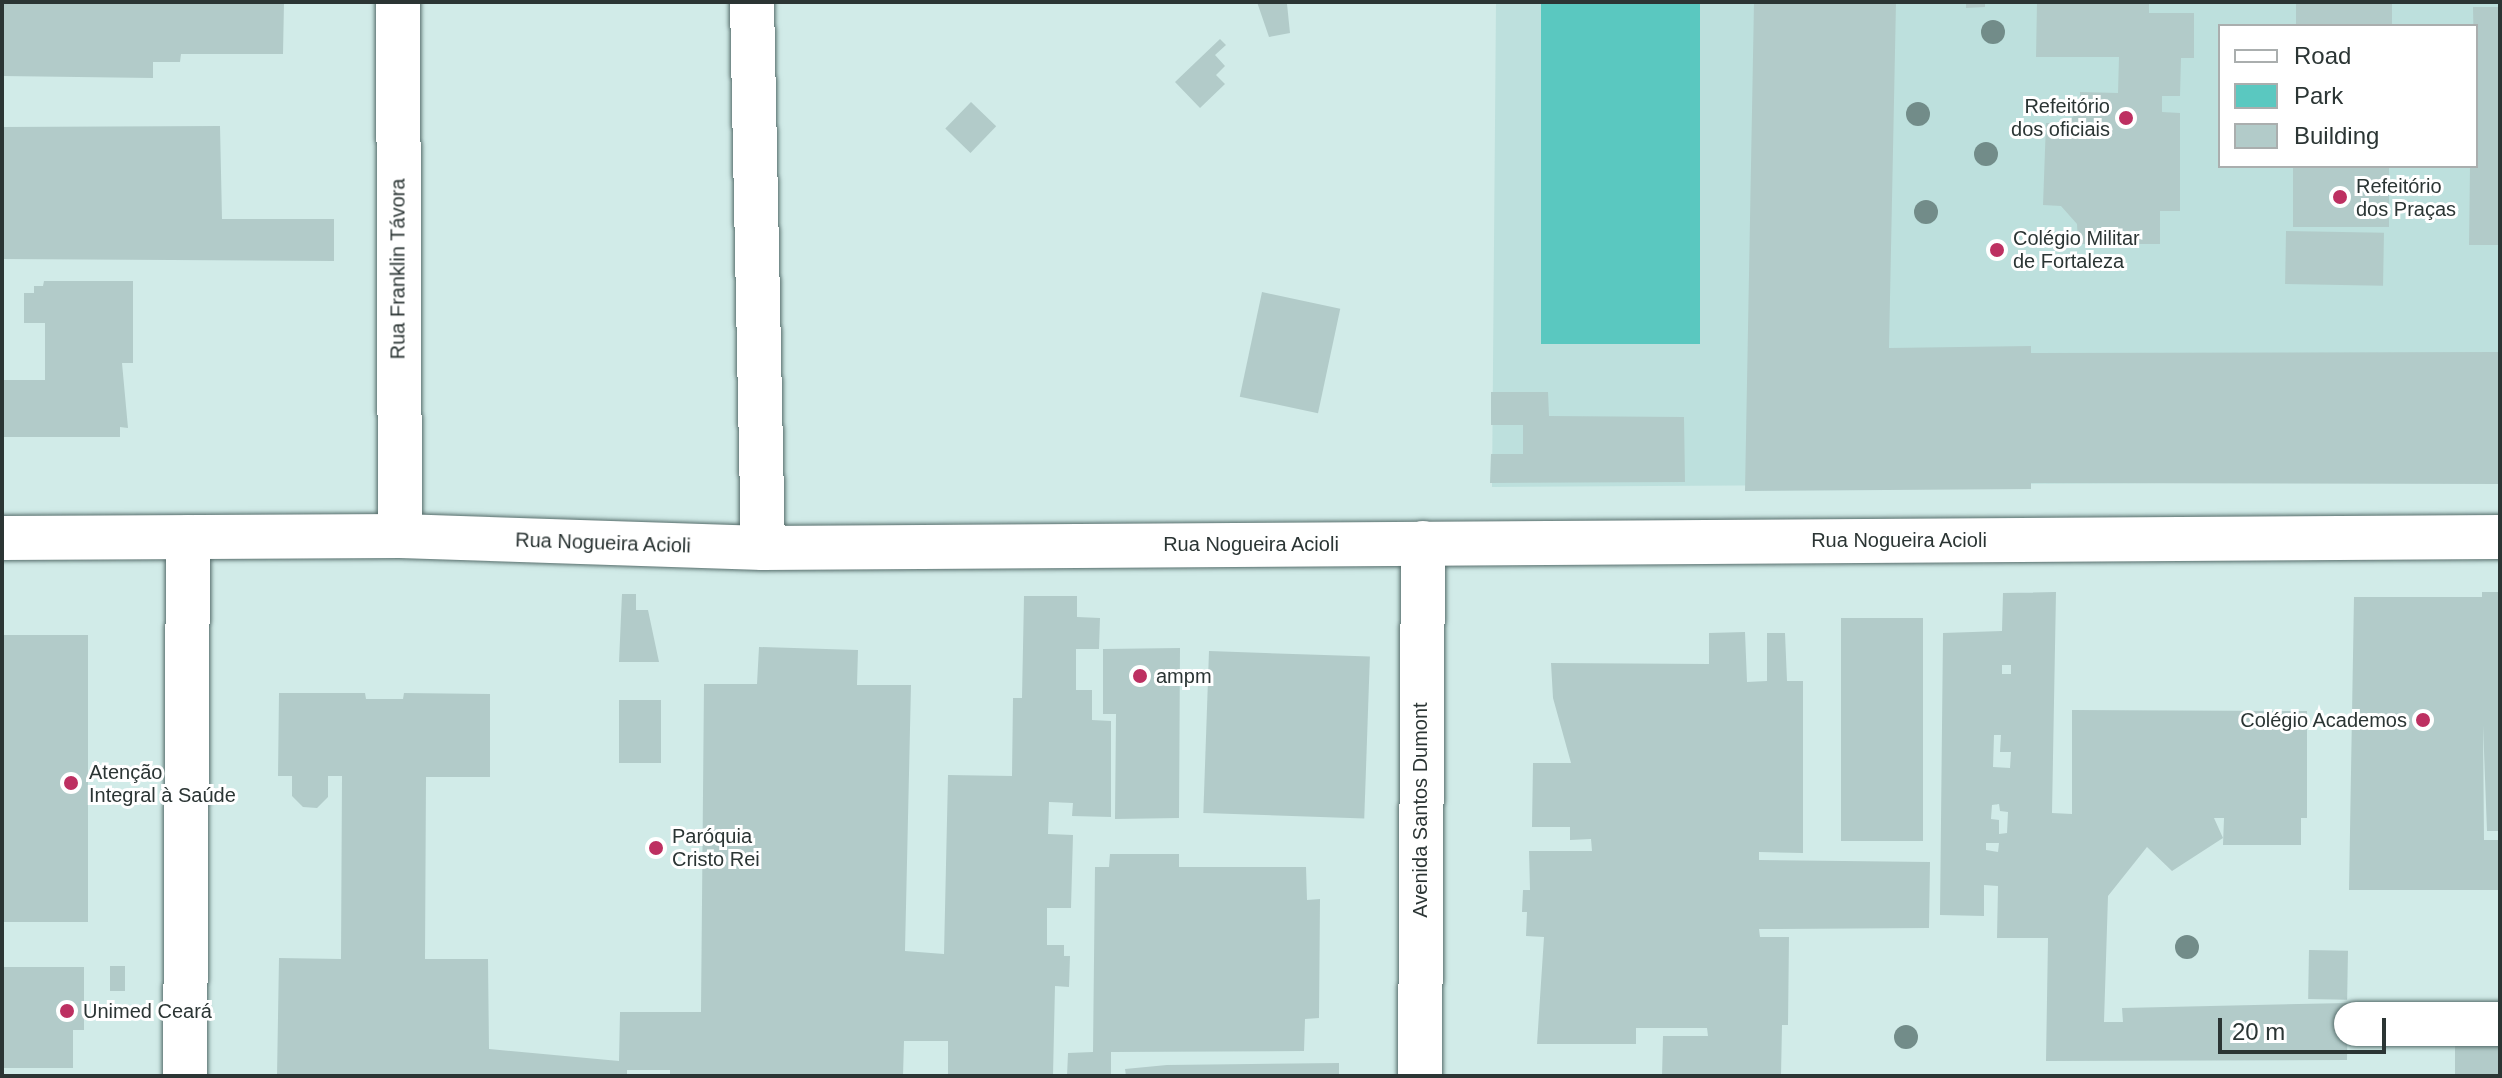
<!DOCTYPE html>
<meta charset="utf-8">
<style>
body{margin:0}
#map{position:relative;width:2502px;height:1078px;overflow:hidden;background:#d1ebe8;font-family:Helvetica,sans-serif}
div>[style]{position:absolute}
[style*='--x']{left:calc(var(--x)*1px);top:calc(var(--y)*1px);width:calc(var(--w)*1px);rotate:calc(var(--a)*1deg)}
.built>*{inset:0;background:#bde0dd}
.green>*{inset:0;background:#5ac8c0;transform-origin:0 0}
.building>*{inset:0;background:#b2cbc9;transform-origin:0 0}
.roads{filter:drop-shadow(0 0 2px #566d6b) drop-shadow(0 0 2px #566d6b)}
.minor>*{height:44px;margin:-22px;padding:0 22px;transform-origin:22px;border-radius:22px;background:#fff}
.major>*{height:44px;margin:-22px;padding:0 22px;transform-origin:22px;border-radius:22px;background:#fff}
.trees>*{width:24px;height:24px;margin:-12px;border-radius:50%;background:#728c89}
.dots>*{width:22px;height:22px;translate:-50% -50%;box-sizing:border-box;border:4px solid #fff;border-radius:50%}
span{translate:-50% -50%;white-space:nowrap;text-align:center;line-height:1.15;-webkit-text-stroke:6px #fff;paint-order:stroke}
.poi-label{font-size:20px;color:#2b3534}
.right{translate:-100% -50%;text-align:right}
.left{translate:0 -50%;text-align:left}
.street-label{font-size:20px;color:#2b3534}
.frame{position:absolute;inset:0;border:4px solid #2b3534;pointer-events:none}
.legend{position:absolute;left:2218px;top:24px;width:260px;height:144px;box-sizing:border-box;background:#fff;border:2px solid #aaaeae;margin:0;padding:10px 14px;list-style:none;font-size:24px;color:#2b3534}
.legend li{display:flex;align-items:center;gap:16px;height:40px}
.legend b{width:40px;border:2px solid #aaaeae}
.scale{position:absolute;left:2218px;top:1018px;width:168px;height:36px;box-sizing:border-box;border:4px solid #2b3534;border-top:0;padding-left:10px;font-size:24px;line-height:28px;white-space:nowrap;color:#2b3534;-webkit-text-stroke:6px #fff;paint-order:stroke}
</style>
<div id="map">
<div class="built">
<div style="clip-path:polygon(evenodd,1496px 2px,2500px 2px,2500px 481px,1492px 487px,1496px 2px,2220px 26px,2476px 26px,2476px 166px,2220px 166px,2220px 26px)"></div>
</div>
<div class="green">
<div style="left:1541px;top:2px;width:159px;height:342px"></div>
</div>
<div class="building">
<div style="clip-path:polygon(2px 2px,284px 2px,283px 54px,181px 54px,180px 62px,153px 62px,153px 78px,2px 76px)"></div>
<div style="clip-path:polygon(1257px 2px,1287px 4px,1290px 33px,1269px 37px)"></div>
<div style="clip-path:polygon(1754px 2px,1896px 2px,1889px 348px,2031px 346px,2031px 353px,2500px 352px,2500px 484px,2031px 483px,2031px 489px,1745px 491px)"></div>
<div style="clip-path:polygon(1966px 2px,1985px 2px,1985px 7px,1966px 8px)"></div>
<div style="clip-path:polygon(2037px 2px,2149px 2px,2149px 13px,2194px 13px,2194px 58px,2181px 58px,2180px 96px,2162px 96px,2162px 112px,2180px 113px,2180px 211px,2160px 211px,2160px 244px,2078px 244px,2077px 224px,2061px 206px,2043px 205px,2046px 123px,2065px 123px,2080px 111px,2080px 92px,2118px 93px,2119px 57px,2036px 57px)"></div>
<div style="left:2296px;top:2px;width:96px;height:24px"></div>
<div style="clip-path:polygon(2473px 7px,2500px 7px,2500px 245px,2469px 245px,2470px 166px,2476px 166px)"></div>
<div style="clip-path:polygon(1220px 39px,1226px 45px,1215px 55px,1225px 66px,1216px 75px,1225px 84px,1200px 108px,1175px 82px)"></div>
<div style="left:971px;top:102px;width:35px;height:37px;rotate:44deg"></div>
<div style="clip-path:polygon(220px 126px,222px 219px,334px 219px,334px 261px,2px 259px,2px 127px)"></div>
<div style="left:2293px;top:166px;width:96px;height:61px"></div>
<div style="left:2286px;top:231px;width:98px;height:53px;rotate:1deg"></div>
<div style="clip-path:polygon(44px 281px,133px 281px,133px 363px,122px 363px,128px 428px,120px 427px,120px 437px,2px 437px,2px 380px,45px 380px,45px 323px,24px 323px,24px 293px,34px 293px,34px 286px,43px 286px)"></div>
<div style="left:1262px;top:292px;width:80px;height:107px;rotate:12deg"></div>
<div style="clip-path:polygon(1491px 392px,1548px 392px,1549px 416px,1684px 417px,1685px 482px,1490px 483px,1491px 454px,1523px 454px,1523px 425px,1491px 425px)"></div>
<div style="clip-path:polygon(evenodd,2056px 592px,2052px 813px,2072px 814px,2072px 710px,2307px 711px,2307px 818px,2301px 818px,2301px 845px,2223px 845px,2224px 818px,2214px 818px,2223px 838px,2172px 871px,2147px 847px,2108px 896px,2104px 1022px,2123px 1022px,2122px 1008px,2348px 1003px,2347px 1060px,2046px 1061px,2048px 938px,1997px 938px,1998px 886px,1984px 885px,1984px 916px,1940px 915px,1943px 633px,2002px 631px,2003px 593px,2056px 592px,2002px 665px,2011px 665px,2011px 674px,2002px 674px,2002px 665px,2056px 592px,1994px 735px,2001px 735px,2000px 752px,2011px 752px,2010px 768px,1993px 767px,1994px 735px,2056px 592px,1999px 804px,2000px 811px,2008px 812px,2007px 833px,1999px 834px,1999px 820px,1991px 819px,1992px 805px,1999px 804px,2056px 592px,1986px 843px,1999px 843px,1998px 852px,1986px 850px,1986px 843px)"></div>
<div style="clip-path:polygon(2482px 592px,2500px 592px,2500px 831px,2487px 831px,2483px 725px,2484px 840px,2500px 840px,2500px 890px,2349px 890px,2354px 597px,2482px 597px)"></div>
<div style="clip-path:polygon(622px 594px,636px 594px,636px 610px,648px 610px,659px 662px,619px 662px)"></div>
<div style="clip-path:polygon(1024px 596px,1077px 596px,1077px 617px,1100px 618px,1099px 649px,1076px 649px,1076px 690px,1092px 690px,1092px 720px,1111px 721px,1111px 817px,1072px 816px,1073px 803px,1049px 802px,1048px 834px,1073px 835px,1071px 908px,1047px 908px,1047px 945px,1064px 945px,1064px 956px,1070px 956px,1069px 987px,1055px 986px,1053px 1076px,948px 1076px,948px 1041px,904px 1041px,903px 1076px,670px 1076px,670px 1070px,627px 1070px,627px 1076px,277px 1076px,279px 958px,341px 959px,342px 776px,328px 776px,328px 797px,317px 808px,303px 807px,292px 796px,292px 776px,278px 776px,279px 693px,365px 693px,366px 699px,403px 699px,404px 693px,490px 694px,490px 777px,426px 777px,425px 959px,488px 959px,489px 1049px,619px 1061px,620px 1012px,701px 1012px,704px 684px,757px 684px,759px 647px,858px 650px,857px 685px,911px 685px,905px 951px,944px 954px,948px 775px,1012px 776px,1013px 698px,1022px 698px)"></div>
<div style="left:1841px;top:618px;width:82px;height:223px"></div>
<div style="clip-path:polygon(1745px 632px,1747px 682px,1767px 681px,1767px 633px,1785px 633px,1787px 681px,1803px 681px,1803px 853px,1759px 852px,1759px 860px,1930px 862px,1929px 928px,1759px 929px,1760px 937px,1789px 937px,1788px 1025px,1782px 1025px,1781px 1076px,1662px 1076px,1663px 1036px,1708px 1036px,1707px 1028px,1636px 1028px,1636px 1044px,1537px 1044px,1544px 937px,1526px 936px,1527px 912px,1522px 912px,1523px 890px,1530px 890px,1529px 851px,1592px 851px,1591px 839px,1570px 840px,1570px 827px,1532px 827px,1533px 763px,1571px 763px,1553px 698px,1551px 663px,1709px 664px,1709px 633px)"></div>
<div style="left:2px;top:635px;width:86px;height:287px"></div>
<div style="clip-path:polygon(1180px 648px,1179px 818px,1115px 819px,1116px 714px,1103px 714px,1103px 649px)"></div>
<div style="left:1209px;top:651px;width:161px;height:162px;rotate:2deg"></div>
<div style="left:619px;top:700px;width:42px;height:63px"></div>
<div style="clip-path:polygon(1110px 854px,1179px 854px,1179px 867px,1306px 867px,1307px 900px,1320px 899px,1319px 1018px,1305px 1019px,1304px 1051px,1111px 1052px,1111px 1076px,1067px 1076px,1068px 1053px,1093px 1052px,1095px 867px,1109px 867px)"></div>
<div style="left:2309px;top:950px;width:39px;height:49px;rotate:1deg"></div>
<div style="left:125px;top:966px;width:25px;height:15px;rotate:90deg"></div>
<div style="clip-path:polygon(2px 967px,84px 967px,84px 1030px,73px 1030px,73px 1068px,2px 1068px)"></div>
<div style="left:2455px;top:1046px;width:45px;height:30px"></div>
<div style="clip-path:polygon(1339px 1063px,1339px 1076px,1126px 1076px,1125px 1069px,1167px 1065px)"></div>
</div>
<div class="roads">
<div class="minor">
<div style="--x:398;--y:2;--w:534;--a:89.79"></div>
<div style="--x:752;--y:2;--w:546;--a:88.85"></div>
<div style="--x:2;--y:538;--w:398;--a:-0.3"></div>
<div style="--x:400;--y:536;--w:363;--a:1.9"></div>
<div style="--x:763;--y:548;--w:1737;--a:-0.36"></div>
<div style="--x:2356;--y:1024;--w:144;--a:0"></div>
<div style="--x:185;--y:1076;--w:539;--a:-89.68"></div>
</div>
<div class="major">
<div style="--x:1420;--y:1076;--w:533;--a:-89.68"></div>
</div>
</div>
<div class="trees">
<div style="left:1993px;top:32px"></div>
<div style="left:1918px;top:114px"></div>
<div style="left:1986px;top:154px"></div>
<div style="left:1926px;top:212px"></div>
<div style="left:2187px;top:947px"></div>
<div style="left:1906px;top:1037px"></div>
</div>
<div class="dots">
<div style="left:2126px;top:118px;background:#bd3061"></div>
<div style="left:2340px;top:197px;background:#bd3061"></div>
<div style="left:1997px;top:250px;background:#bd3061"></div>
<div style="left:1140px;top:676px;background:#bd3061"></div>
<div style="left:2423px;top:720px;background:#bd3061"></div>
<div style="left:71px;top:783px;background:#bd3061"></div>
<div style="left:656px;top:848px;background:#bd3061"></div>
<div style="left:67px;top:1011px;background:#bd3061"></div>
</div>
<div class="poi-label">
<span class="right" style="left:2110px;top:118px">Refeitório<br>dos oficiais</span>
<span class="left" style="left:2356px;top:198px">Refeitório<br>dos Praças</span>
<span class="left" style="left:2013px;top:250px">Colégio Militar<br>de Fortaleza</span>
<span class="left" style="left:1156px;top:676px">ampm</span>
<span class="right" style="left:2407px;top:720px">Colégio Academos</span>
<span class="left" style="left:89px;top:784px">Atenção<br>Integral à Saúde</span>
<span class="left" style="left:672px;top:848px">Paróquia<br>Cristo Rei</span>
<span class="left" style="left:83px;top:1011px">Unimed Ceará</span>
</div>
<div class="street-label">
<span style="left:398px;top:269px;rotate:-90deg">Rua Franklin Távora</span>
<span style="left:1899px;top:540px">Rua Nogueira Acioli</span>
<span style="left:603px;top:543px;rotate:2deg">Rua Nogueira Acioli</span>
<span style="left:1251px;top:544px">Rua Nogueira Acioli</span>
<span style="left:1420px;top:810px;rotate:-90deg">Avenida Santos Dumont</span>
</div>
<div class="frame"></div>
<ul class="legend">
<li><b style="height:10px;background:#fff"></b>Road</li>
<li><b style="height:22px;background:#5ac8c0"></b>Park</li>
<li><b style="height:22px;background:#b2cbc9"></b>Building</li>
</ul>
<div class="scale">20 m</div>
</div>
